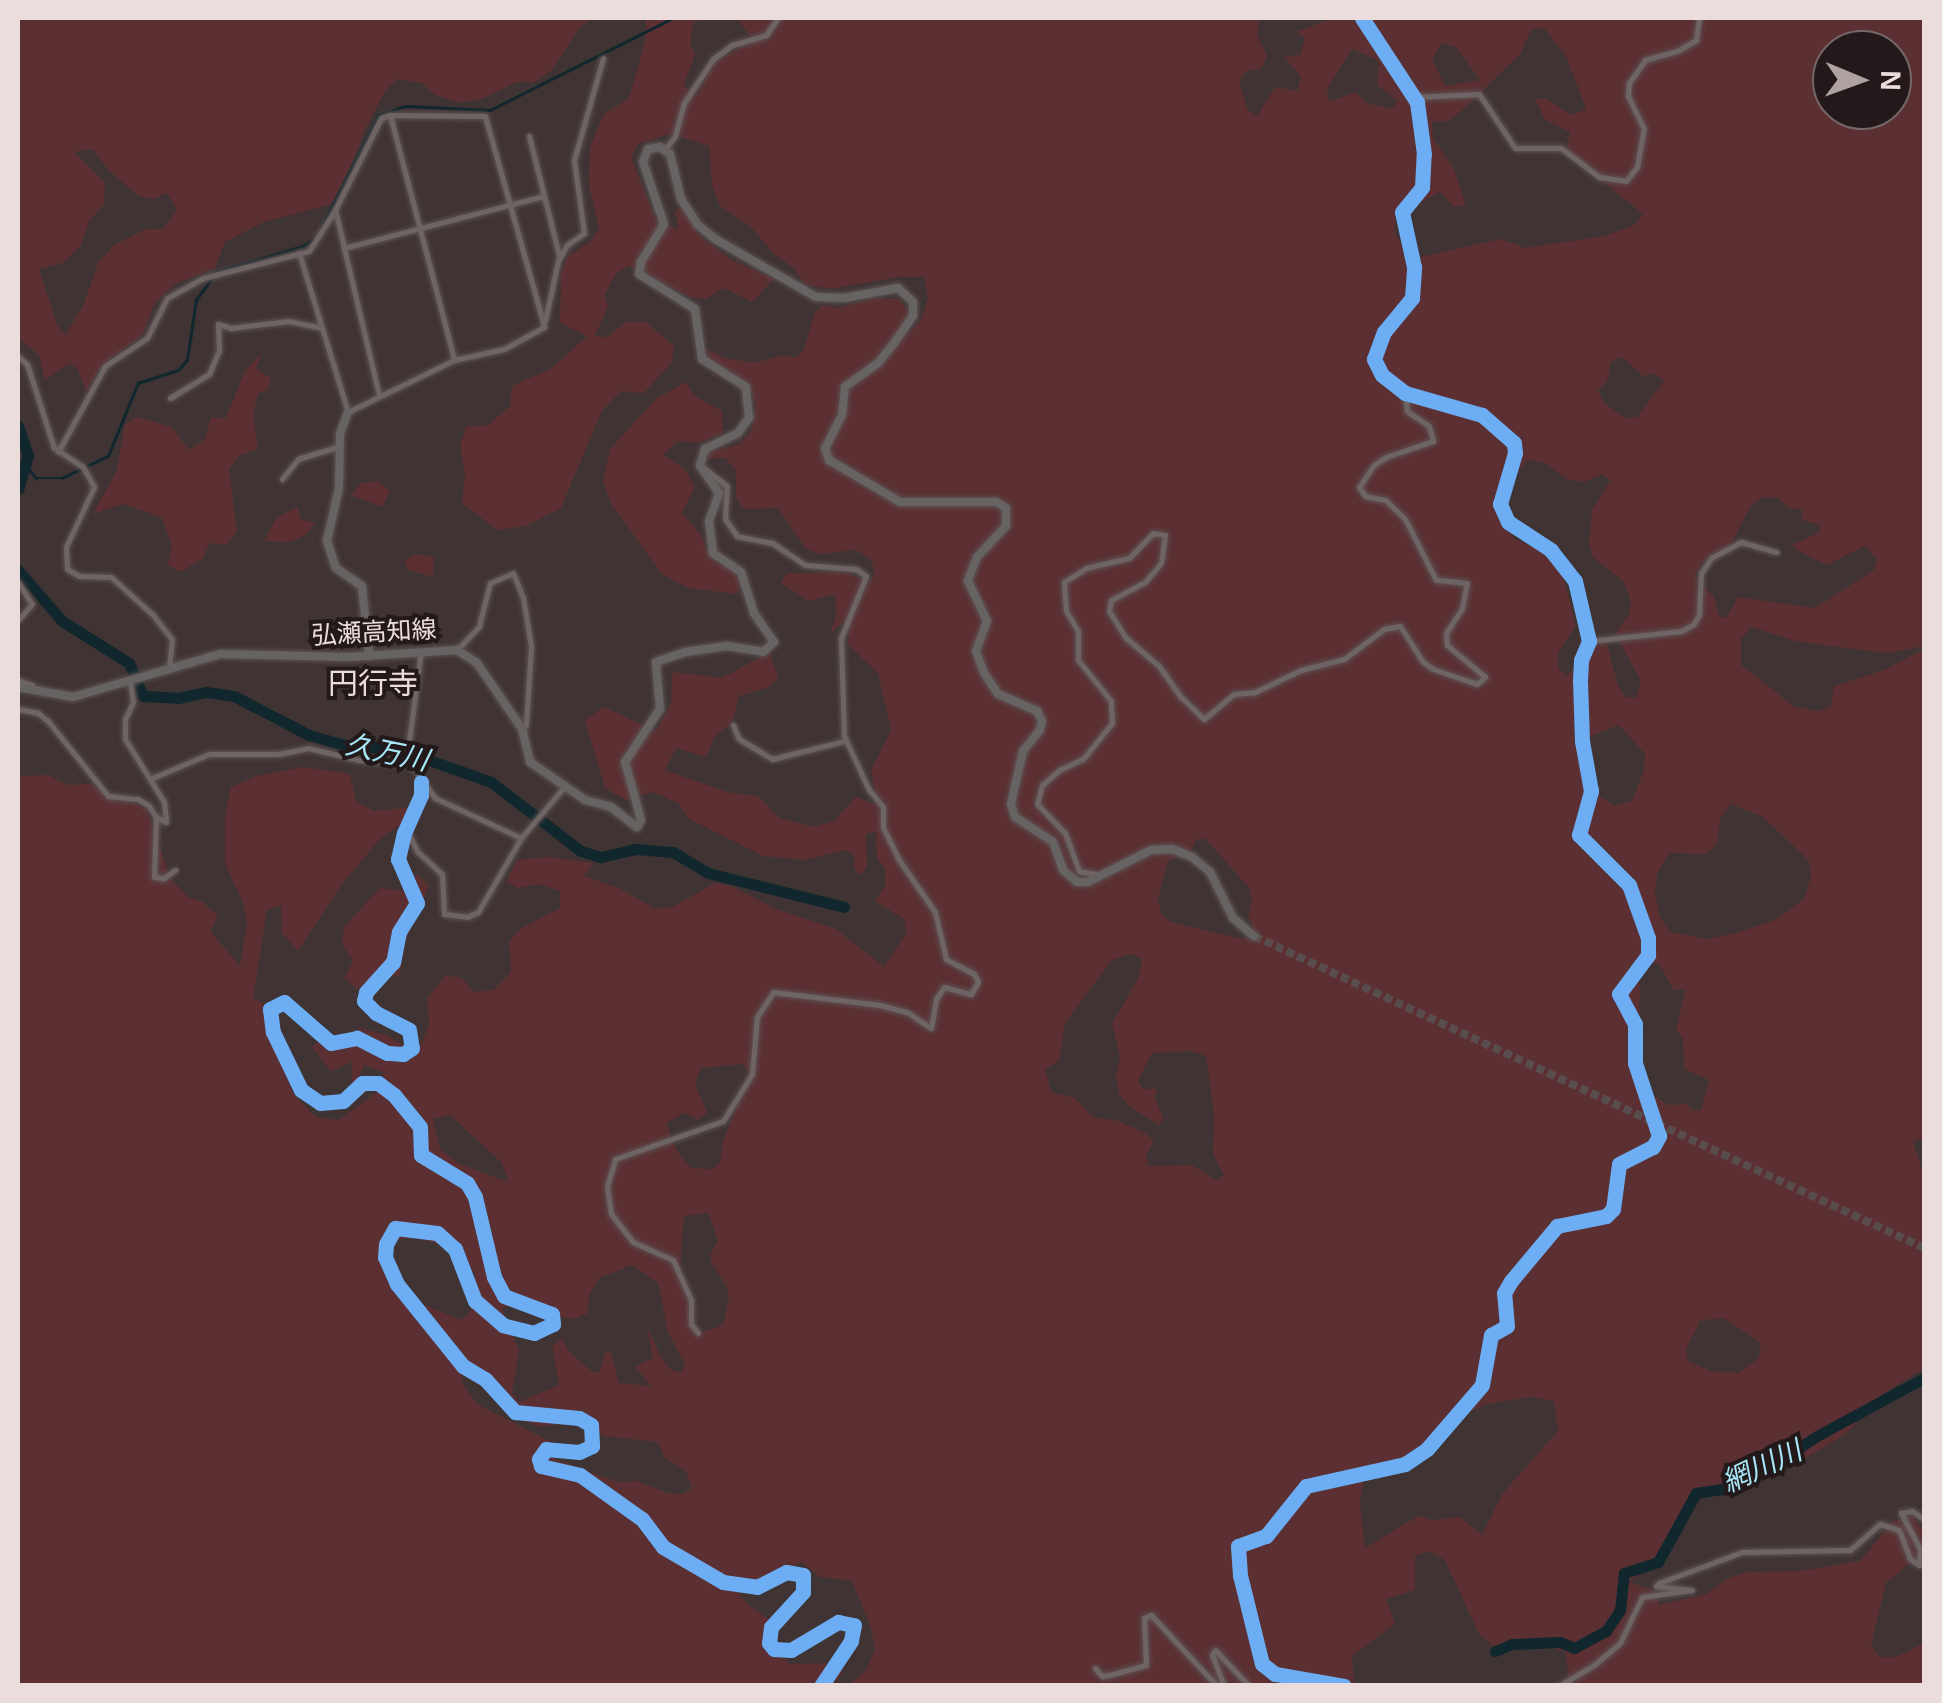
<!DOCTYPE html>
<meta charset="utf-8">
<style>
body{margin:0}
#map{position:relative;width:1942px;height:1703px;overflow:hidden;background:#3f3333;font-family:Helvetica,"Noto Sans JP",sans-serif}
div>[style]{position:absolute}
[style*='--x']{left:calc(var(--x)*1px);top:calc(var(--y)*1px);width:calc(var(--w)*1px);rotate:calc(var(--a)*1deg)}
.green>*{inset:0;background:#5c3033}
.stream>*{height:2.5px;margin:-1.25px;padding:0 1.25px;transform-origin:1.25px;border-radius:1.25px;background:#10272d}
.river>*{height:11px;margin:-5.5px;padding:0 5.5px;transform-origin:5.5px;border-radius:5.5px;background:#10272d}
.secondary-tunnel>*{height:8px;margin-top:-4px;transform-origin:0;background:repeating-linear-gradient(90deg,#594c4c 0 8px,transparent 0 12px)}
.roads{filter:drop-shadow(0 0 2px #5d5253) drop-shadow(0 0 2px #5d5253)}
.street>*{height:5px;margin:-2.5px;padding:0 2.5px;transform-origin:2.5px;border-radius:2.5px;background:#6f6464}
.secondary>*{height:8px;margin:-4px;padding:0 4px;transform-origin:4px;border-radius:4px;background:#676363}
.cycleway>*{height:15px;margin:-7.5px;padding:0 7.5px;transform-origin:7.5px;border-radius:7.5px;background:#6dadf4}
span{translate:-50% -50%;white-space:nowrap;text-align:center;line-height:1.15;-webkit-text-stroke:8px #23191a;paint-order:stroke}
.street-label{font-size:25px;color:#ecdddd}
.water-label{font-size:28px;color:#a6e7f8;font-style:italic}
.quarter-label{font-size:30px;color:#ecdddd}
.frame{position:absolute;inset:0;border:20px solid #ecdddd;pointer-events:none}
.north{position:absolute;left:1812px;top:30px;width:100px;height:100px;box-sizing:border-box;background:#23191a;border:2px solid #736768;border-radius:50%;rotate:91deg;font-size:28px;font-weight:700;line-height:40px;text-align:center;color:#ecdddd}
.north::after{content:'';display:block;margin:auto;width:35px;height:45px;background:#afa2a2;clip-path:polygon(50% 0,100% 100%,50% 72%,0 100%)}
</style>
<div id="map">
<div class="green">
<div style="clip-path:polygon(evenodd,18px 18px,594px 18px,581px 26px,552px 70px,535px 82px,517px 82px,482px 99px,458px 103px,434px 94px,422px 83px,397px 79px,385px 91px,365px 130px,337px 203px,264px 222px,225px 242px,215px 268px,175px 284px,154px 304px,143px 334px,102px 365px,86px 391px,77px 368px,69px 364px,45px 380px,39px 355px,18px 338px,18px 18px,93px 149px,108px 170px,139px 196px,154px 199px,167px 193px,177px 210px,163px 229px,146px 229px,114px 245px,98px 263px,83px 306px,65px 335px,57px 325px,39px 269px,63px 263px,81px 245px,89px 221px,104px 205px,105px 183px,74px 152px,93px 149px)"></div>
<div style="clip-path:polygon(evenodd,646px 18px,700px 18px,693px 24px,690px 43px,695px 55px,684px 84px,696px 97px,714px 62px,753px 41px,737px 18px,1260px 18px,1257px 35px,1267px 56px,1261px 69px,1246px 71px,1239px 82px,1248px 110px,1257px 116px,1275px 87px,1297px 91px,1301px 77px,1284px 57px,1300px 55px,1305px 38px,1296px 32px,1333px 18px,1924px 18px,1924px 646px,1889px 653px,1868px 651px,1795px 641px,1751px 627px,1741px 639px,1741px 665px,1795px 707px,1818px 711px,1831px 706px,1834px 686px,1884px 670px,1924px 649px,1924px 1137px,1913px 1142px,1924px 1175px,1924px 1368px,1881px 1395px,1846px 1434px,1799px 1462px,1777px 1464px,1736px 1483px,1690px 1493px,1678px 1531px,1654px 1564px,1629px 1582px,1658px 1592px,1658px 1605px,1706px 1594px,1728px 1578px,1747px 1572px,1800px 1571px,1860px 1561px,1893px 1521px,1913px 1517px,1924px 1531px,1924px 1541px,1918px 1556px,1886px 1583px,1871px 1645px,1879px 1657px,1896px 1657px,1924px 1643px,1924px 1685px,1570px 1685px,1565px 1651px,1544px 1646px,1500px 1652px,1479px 1634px,1445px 1560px,1429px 1551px,1415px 1556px,1415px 1590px,1386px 1599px,1395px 1624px,1352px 1656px,1354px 1685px,849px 1685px,866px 1670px,875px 1649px,871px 1628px,852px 1581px,820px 1577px,802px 1562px,791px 1566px,781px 1583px,770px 1589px,751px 1588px,739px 1593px,749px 1606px,780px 1626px,776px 1641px,778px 1654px,790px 1664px,840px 1663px,842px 1673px,833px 1685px,18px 1685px,18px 776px,48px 775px,68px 785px,90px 784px,147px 809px,170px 878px,188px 897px,203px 902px,218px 916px,210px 931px,240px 966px,247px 925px,244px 905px,225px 864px,225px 814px,231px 787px,256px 776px,303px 767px,350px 774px,356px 801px,374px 811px,411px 807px,410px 818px,380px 839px,342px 884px,298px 951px,282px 933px,281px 905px,267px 910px,253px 998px,267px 1005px,270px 1039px,294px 1095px,316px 1117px,339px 1120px,384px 1087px,383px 1072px,365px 1065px,352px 1090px,352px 1062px,331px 1071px,312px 1047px,327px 1033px,348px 1043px,360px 1028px,383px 1034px,418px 1053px,429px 1024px,427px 998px,445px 976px,461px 977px,474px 992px,493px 990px,511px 972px,509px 942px,520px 929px,560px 908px,560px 891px,538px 884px,519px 888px,506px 882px,517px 860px,548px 857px,593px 863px,584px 876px,619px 888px,656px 909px,673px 907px,715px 883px,731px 886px,776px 909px,836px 929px,884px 967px,906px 933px,905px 920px,875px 901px,885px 886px,885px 869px,877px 858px,876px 832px,866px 834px,867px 867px,861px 875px,854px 868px,854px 855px,847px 850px,805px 860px,763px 856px,689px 819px,678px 803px,653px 792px,626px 800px,605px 788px,585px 720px,604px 707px,656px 731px,671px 704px,672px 672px,722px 678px,770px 652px,778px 678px,767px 688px,739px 696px,732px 723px,714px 737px,706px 757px,676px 748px,665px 770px,727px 792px,758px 796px,779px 818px,813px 827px,834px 821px,856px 797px,878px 805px,871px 770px,891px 730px,878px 673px,848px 645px,850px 615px,830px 634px,836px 616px,835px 594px,809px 601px,781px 583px,787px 573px,844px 572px,861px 579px,863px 593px,874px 575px,872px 560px,856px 550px,820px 554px,806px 549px,778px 508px,744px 509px,736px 498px,736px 470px,725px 458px,707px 459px,711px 451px,740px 444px,752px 429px,756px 405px,749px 388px,709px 360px,705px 348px,725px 358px,755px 363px,782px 355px,796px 358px,804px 350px,814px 314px,822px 305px,838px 308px,875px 298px,900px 299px,910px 316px,909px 333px,921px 320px,928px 298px,924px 277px,900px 277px,830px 289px,804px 284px,794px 268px,774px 254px,750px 226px,720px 206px,712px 186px,709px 146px,671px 134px,639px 143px,631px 157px,657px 223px,679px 229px,675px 212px,682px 205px,699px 236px,734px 261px,774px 279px,752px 302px,724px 288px,706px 299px,690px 297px,630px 266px,617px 272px,604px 296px,608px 306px,595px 336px,607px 337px,626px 322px,646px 322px,674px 346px,672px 362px,644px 393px,621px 391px,602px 411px,561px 508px,526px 526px,497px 530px,462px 503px,465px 475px,460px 446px,466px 427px,488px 425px,510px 406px,512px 386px,551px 369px,587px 336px,560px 323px,561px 273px,568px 256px,592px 240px,599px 228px,589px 185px,590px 147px,604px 114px,629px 98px,646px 38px,646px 18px,1544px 28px,1566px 56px,1586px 109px,1572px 115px,1546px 99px,1535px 99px,1545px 120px,1570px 132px,1566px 152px,1643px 214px,1634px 225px,1605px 236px,1525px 248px,1501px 239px,1411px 259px,1395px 234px,1395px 216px,1440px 192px,1454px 207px,1466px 204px,1453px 167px,1433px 138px,1432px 122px,1449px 121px,1465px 108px,1521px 53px,1531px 30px,1544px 28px,646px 18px,1442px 43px,1456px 47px,1480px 80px,1445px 86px,1432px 59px,1442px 43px,646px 18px,1352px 49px,1379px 61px,1377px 85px,1398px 101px,1392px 109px,1366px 103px,1356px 92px,1329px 102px,1327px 89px,1352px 49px,646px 18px,1832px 50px,1892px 50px,1892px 110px,1832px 110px,1832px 50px,646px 18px,1622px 357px,1644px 377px,1654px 373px,1664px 381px,1637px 417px,1625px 418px,1604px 403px,1598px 390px,1607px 382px,1611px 362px,1622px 357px,646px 18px,1527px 460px,1544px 462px,1566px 479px,1584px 482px,1603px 474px,1610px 481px,1592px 510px,1589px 543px,1593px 557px,1624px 582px,1631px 602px,1629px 614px,1615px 634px,1641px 681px,1636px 698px,1625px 697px,1618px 685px,1606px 641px,1595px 644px,1567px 676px,1558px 668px,1558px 653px,1576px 626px,1561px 567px,1551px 555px,1514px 539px,1498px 507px,1503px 489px,1527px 460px,646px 18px,1763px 497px,1778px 498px,1788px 508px,1802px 510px,1802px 520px,1820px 525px,1820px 532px,1792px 545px,1797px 550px,1827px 565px,1865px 546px,1877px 559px,1874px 570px,1815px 608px,1738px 597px,1726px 618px,1719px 616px,1714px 597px,1695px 576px,1701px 563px,1731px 544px,1751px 505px,1763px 497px,646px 18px,1619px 725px,1645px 754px,1644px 770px,1632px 801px,1615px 806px,1587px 788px,1576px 752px,1584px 739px,1619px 725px,646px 18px,1731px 804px,1763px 817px,1809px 861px,1811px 876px,1804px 899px,1777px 919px,1736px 933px,1707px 939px,1670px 932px,1660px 917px,1655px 893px,1657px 874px,1669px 853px,1707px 854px,1717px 843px,1720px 819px,1731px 804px,646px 18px,1197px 839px,1206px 839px,1249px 888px,1252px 900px,1248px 916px,1255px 933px,1243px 939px,1170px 922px,1161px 913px,1158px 899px,1168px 861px,1191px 852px,1197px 839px,646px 18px,1131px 954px,1142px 959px,1138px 979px,1112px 1024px,1120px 1056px,1116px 1075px,1119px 1094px,1130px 1107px,1159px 1125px,1164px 1119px,1155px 1098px,1157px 1089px,1143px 1089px,1138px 1081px,1152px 1053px,1190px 1051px,1206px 1056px,1214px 1115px,1213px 1154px,1224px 1175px,1217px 1181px,1192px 1165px,1148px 1166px,1146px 1155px,1154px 1141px,1145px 1133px,1119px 1121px,1093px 1117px,1075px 1098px,1051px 1092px,1045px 1069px,1059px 1061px,1065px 1023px,1112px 960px,1131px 954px,646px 18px,1640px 959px,1659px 964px,1674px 990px,1686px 989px,1676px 1029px,1683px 1039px,1684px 1069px,1709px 1080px,1701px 1110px,1693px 1111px,1687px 1104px,1669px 1105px,1647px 1092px,1635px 1064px,1634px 1031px,1615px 990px,1640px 959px,646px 18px,744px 1064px,749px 1077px,723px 1141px,720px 1162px,713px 1169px,691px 1168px,677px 1151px,666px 1123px,684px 1113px,698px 1120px,707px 1112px,695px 1084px,701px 1068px,744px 1064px,646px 18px,450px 1115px,502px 1163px,508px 1182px,458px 1163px,440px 1149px,433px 1119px,450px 1115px,646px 18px,708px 1213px,718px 1240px,710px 1255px,712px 1264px,727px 1287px,729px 1299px,723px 1325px,703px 1332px,690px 1325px,695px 1310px,680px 1270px,684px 1216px,708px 1213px,646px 18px,417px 1238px,455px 1249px,475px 1273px,474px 1301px,469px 1314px,460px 1320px,418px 1302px,387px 1278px,386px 1252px,394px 1240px,417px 1238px,646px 18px,632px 1265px,658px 1283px,668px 1332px,685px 1365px,681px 1373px,670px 1369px,660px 1355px,647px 1327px,653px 1358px,635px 1367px,651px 1386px,619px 1383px,610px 1350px,605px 1353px,600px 1372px,593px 1372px,569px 1352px,562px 1338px,552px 1346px,559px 1385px,519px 1402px,512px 1393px,519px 1351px,502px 1309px,514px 1302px,527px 1313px,575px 1319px,588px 1313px,589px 1295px,599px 1278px,632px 1265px,646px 18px,1724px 1318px,1761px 1343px,1759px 1358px,1738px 1373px,1711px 1371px,1688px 1361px,1686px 1349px,1701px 1320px,1724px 1318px,646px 18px,464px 1371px,479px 1373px,492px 1385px,507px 1414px,540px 1427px,584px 1420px,604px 1436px,658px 1442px,664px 1457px,686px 1471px,692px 1488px,683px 1494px,667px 1493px,637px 1481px,618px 1482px,555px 1459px,548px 1455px,555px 1444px,477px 1404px,462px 1383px,464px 1371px,646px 18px,1531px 1397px,1554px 1401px,1558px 1431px,1502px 1494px,1482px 1535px,1460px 1517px,1432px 1520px,1418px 1516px,1365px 1548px,1360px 1502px,1366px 1468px,1411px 1459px,1446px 1423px,1487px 1404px,1531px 1397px)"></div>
<div style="clip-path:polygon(262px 353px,256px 368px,271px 379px,268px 389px,258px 394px,253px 414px,258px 449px,239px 455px,229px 470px,237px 531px,226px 545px,210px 543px,202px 559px,181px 572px,168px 565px,172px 544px,161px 517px,123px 504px,93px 514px,117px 470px,125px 425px,136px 417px,172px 427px,189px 450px,205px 439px,211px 418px,226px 418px,245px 371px)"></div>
<div style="clip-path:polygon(686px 382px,695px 396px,722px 411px,723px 433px,699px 443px,678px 441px,663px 455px,685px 469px,695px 487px,682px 513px,701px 535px,711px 558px,732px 567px,743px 580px,737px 594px,688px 588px,662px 574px,611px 504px,603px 480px,610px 449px,656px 399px)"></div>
<div style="clip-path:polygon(379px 481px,390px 492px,382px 507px,351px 495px,361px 483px)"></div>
<div style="clip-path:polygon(298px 507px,300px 519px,315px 523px,307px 534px,291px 542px,264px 541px,277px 517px)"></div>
<div style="clip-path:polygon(417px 554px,434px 558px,433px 577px,408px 570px,404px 561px)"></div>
<div style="clip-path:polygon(417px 874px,429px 885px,404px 945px,400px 975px,376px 980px,358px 990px,344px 978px,353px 961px,342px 944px,344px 927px,380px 888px,401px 891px)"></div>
<div style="clip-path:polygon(1637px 978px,1640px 985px,1639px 1020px,1624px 994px,1628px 983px)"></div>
</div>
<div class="stream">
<div style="--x:321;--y:227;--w:126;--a:-63"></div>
<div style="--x:378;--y:115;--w:28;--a:-18"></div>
<div style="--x:405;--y:106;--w:85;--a:2.7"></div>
<div style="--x:490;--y:110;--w:205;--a:-26.7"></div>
<div style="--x:215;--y:272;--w:92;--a:-16.5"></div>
<div style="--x:303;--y:246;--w:14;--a:-34"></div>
<div style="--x:28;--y:467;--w:14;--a:54"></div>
<div style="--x:36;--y:478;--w:26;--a:0"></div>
<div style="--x:62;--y:478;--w:51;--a:-25.6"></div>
<div style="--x:108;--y:456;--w:79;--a:-67.7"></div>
<div style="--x:138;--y:383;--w:42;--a:-18"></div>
<div style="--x:178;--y:370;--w:13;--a:-48"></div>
<div style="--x:187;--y:360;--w:61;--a:-81.5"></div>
<div style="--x:196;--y:300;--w:26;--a:-54"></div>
</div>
<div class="river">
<div style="--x:18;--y:426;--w:31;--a:71"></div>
<div style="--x:28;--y:455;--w:35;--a:106"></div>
<div style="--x:18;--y:570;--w:67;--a:49.2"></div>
<div style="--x:62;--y:621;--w:79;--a:32.1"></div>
<div style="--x:129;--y:663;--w:36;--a:67"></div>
<div style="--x:143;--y:696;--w:35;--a:3"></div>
<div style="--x:178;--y:698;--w:29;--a:-12"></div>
<div style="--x:206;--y:692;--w:28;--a:8"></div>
<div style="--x:234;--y:696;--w:85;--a:27.5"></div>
<div style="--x:309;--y:735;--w:35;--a:16"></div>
<div style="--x:343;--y:745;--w:55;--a:4.2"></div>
<div style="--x:398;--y:749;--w:99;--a:19.5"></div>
<div style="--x:491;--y:782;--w:113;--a:37.5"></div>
<div style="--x:581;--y:851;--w:21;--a:17"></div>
<div style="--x:601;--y:857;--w:37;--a:-13"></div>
<div style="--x:637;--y:849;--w:36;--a:5"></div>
<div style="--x:673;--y:852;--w:41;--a:31"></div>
<div style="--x:708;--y:873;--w:140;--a:14"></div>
<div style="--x:1495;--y:1651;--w:18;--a:-22"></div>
<div style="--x:1512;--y:1644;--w:48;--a:-2.4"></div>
<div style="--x:1560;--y:1642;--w:15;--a:23"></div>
<div style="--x:1574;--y:1648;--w:36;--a:-28"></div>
<div style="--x:1606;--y:1631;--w:25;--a:-56"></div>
<div style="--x:1620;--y:1610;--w:37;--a:-84"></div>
<div style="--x:1624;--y:1573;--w:36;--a:-18"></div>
<div style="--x:1658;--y:1562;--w:79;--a:-61.2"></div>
<div style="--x:1696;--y:1493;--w:36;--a:-9"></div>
<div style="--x:1732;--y:1487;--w:32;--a:-26"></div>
<div style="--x:1761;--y:1473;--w:67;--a:-33.5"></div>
<div style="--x:1817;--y:1436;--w:122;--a:-28.5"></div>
</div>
<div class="secondary-tunnel">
<div style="--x:1254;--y:936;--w:739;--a:24.97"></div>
</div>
<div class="roads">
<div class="street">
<div style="--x:1414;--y:97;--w:65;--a:-2.6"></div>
<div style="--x:1479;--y:94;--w:65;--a:56.3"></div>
<div style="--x:1515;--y:148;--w:46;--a:0"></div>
<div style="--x:1561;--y:148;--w:48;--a:37.3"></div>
<div style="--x:1599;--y:177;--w:27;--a:8"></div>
<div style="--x:1626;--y:181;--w:18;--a:-52"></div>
<div style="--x:1637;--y:167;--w:39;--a:-80"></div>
<div style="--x:1644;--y:129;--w:37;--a:-116"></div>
<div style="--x:1628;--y:96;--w:13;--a:-86"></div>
<div style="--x:1629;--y:83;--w:28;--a:-55"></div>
<div style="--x:1645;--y:60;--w:35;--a:-16"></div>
<div style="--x:1679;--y:50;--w:20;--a:-30"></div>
<div style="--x:1696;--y:40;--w:22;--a:-82"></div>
<div style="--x:390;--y:115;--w:252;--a:75.3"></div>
<div style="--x:529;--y:136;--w:123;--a:75.9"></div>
<div style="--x:665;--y:149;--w:16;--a:-52"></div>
<div style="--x:675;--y:136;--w:34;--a:-75"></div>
<div style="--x:684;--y:103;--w:53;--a:-56.6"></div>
<div style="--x:713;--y:59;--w:24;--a:-36"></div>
<div style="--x:732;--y:45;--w:35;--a:-16"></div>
<div style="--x:766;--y:35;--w:21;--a:-55"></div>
<div style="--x:336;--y:213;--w:36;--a:77"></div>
<div style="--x:299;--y:253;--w:166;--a:72.9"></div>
<div style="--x:348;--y:412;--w:118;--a:-26.1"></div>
<div style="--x:454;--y:360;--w:51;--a:-12.4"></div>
<div style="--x:504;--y:349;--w:46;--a:-28.8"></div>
<div style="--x:545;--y:321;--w:61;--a:-77.8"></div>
<div style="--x:558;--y:261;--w:18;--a:-61"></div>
<div style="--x:567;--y:245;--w:21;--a:-35"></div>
<div style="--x:584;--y:233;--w:74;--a:-97.8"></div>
<div style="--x:574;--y:160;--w:106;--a:-74.1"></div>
<div style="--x:18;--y:356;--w:12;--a:42"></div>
<div style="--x:27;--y:364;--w:88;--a:72.2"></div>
<div style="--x:54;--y:448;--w:35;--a:33"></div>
<div style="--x:83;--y:467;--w:23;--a:61"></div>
<div style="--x:94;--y:487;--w:66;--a:115"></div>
<div style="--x:66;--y:547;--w:22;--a:87"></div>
<div style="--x:67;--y:569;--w:14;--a:30"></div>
<div style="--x:79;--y:576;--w:32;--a:2"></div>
<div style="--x:111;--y:577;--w:57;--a:42.1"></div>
<div style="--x:153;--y:615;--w:31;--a:52"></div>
<div style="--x:172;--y:639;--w:29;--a:96"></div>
<div style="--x:379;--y:395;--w:151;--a:-103.4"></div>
<div style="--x:344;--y:248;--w:206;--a:-14.6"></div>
<div style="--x:170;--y:398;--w:46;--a:-31.6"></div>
<div style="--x:209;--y:374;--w:25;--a:-67"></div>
<div style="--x:219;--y:351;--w:27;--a:-92"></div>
<div style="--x:218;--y:324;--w:14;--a:17"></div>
<div style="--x:231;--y:328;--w:58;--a:-6.9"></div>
<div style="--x:289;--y:321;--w:33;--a:12"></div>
<div style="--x:58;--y:452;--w:98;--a:-61.3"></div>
<div style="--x:105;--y:366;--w:50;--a:-33.7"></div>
<div style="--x:147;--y:338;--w:45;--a:-63.4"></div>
<div style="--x:167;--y:298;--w:41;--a:-29.1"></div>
<div style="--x:203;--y:278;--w:109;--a:-14.3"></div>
<div style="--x:309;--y:251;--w:49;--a:-57.6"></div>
<div style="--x:335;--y:210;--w:103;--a:-63.4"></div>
<div style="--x:381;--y:118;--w:9;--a:-18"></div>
<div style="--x:390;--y:115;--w:95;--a:0.6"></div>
<div style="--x:485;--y:116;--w:218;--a:74.3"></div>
<div style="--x:282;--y:479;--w:26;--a:-51"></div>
<div style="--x:298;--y:459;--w:44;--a:-17.2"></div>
<div style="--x:18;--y:582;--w:26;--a:58"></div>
<div style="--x:32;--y:604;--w:21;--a:131"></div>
<div style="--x:1589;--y:641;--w:93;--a:-6.2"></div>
<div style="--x:1681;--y:631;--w:13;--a:-27"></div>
<div style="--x:1693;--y:625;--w:12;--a:-59"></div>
<div style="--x:1699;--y:615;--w:42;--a:-87.3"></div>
<div style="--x:1701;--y:573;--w:18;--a:-56"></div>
<div style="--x:1711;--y:558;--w:34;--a:-28"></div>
<div style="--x:1741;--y:542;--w:37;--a:16"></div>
<div style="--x:457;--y:650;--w:33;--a:-47"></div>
<div style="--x:479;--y:626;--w:44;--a:-75.7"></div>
<div style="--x:490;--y:583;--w:25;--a:-23"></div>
<div style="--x:513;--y:573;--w:27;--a:68"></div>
<div style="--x:523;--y:598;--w:49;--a:80.5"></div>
<div style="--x:531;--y:646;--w:79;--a:93.6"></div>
<div style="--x:526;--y:725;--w:6;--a:135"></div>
<div style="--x:421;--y:651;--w:98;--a:97.6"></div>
<div style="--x:408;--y:748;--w:16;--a:79"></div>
<div style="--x:411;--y:764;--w:42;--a:54.8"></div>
<div style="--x:435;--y:798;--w:95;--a:24.9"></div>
<div style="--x:18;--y:680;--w:15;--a:20"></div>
<div style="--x:32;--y:685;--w:5;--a:101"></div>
<div style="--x:130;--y:681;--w:21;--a:82"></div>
<div style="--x:133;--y:702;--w:19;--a:115"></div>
<div style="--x:125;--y:719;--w:20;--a:90"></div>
<div style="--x:125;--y:739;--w:74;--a:58.2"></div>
<div style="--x:164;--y:802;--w:20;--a:84"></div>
<div style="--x:166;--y:822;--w:11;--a:-153"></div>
<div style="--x:18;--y:709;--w:20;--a:11"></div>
<div style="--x:38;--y:713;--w:13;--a:39"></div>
<div style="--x:48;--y:721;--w:96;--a:51.3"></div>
<div style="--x:108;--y:796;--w:30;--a:6"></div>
<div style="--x:138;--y:799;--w:13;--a:32"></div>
<div style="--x:149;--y:806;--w:13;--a:58"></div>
<div style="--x:156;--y:817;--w:60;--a:91.9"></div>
<div style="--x:154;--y:877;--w:10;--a:6"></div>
<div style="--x:164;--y:878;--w:14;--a:-36"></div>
<div style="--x:733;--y:725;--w:15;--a:67"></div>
<div style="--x:739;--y:739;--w:39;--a:31"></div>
<div style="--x:772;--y:759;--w:74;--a:-14"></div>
<div style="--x:150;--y:779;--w:64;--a:-23"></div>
<div style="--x:209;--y:754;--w:69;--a:0"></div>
<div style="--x:278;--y:754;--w:31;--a:-11"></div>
<div style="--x:308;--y:748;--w:52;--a:13.2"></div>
<div style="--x:359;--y:760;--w:52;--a:4.4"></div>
<div style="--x:421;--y:782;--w:13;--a:90"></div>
<div style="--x:421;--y:795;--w:42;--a:114.1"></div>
<div style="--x:404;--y:833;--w:27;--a:103"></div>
<div style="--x:398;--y:859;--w:48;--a:66.6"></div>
<div style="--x:417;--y:903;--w:34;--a:122"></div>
<div style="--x:399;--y:932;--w:31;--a:101"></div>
<div style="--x:393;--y:962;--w:40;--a:132"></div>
<div style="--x:366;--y:992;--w:9;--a:103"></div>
<div style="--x:364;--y:1001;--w:17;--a:45"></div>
<div style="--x:376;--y:1013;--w:37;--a:27"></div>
<div style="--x:409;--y:1030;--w:18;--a:81"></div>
<div style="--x:412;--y:1048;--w:11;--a:146"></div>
<div style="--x:403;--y:1054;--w:16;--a:-176"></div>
<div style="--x:387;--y:1053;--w:34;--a:-153"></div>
<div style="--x:357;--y:1038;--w:26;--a:169"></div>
<div style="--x:331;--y:1043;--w:62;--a:-138.9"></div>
<div style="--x:284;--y:1002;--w:16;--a:153"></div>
<div style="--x:270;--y:1009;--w:23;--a:83"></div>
<div style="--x:273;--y:1032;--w:64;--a:64.2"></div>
<div style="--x:301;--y:1090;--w:23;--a:34"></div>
<div style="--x:320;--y:1103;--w:23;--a:-5"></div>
<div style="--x:343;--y:1101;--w:26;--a:-43"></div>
<div style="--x:362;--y:1083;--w:16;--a:0"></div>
<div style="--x:378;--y:1083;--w:20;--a:37"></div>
<div style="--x:394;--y:1095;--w:41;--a:50.9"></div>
<div style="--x:420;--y:1127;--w:28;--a:88"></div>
<div style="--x:421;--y:1155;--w:54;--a:31.3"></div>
<div style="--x:467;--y:1183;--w:16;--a:60"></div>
<div style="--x:475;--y:1197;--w:82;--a:76.6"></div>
<div style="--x:494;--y:1277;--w:21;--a:62"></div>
<div style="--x:504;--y:1296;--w:51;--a:20.6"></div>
<div style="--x:552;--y:1314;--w:10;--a:84"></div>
<div style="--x:553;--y:1324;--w:21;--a:155"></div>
<div style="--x:534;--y:1333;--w:32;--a:-166"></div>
<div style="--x:503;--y:1325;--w:37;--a:-139"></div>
<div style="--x:475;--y:1301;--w:56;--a:-111"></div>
<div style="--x:455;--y:1249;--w:24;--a:-138"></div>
<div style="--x:437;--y:1233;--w:42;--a:-173.2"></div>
<div style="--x:395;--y:1228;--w:18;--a:119"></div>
<div style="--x:386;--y:1244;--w:13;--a:94"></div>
<div style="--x:385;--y:1257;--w:30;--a:66"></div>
<div style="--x:397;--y:1284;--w:105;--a:51.2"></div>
<div style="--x:463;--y:1366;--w:26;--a:31"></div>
<div style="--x:485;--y:1379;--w:45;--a:47.7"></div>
<div style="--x:515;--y:1412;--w:64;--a:5.4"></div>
<div style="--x:579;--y:1418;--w:14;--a:30"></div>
<div style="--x:591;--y:1425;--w:21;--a:87"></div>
<div style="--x:592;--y:1446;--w:14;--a:155"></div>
<div style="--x:579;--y:1452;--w:33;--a:-175"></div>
<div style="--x:546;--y:1449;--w:12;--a:125"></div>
<div style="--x:539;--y:1459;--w:7;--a:74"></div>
<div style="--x:541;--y:1466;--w:40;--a:13"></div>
<div style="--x:580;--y:1475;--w:76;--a:35.4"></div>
<div style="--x:642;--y:1519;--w:35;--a:53"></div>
<div style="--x:663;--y:1547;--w:69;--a:30.3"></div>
<div style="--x:723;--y:1582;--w:34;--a:8"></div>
<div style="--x:757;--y:1587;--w:33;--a:-27"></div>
<div style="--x:786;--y:1572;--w:17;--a:10"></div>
<div style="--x:803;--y:1575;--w:17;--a:90"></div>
<div style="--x:803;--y:1592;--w:47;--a:132.4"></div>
<div style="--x:771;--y:1627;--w:16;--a:97"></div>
<div style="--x:769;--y:1643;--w:8;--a:50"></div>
<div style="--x:774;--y:1649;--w:17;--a:3"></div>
<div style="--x:791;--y:1650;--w:55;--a:-30.8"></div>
<div style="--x:838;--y:1622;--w:16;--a:11"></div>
<div style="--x:854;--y:1625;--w:16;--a:101"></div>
<div style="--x:851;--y:1641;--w:54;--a:123.7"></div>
<div style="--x:406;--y:829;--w:25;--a:63"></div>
<div style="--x:417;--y:851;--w:34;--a:43"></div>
<div style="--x:442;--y:874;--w:40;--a:87.1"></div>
<div style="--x:444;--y:914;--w:23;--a:7"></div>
<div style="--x:467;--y:917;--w:12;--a:-24"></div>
<div style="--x:478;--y:912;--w:86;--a:-59.8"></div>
<div style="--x:521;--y:838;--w:68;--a:-49.8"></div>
<div style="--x:1101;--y:875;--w:22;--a:-170"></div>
<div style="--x:1079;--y:871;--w:40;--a:-110.2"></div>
<div style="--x:1065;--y:833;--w:40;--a:-134"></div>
<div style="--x:1037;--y:804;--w:20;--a:-75"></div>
<div style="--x:1042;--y:785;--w:23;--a:-41"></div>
<div style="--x:1059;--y:770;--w:26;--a:-25"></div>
<div style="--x:1083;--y:759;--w:46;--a:-51.1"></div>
<div style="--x:1112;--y:723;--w:22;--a:-93"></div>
<div style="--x:1111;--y:701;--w:53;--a:-128.8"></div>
<div style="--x:1078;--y:660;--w:29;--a:-90"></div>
<div style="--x:1078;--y:631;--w:23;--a:-121"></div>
<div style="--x:1066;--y:611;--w:29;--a:-94"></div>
<div style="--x:1064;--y:582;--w:26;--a:-32"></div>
<div style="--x:1086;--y:568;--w:44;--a:-13.1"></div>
<div style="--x:1129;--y:558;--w:35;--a:-46"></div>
<div style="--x:1153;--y:533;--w:12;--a:9"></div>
<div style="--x:1165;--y:535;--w:28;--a:98"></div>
<div style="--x:1161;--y:563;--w:25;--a:130"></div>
<div style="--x:1145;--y:582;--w:38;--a:152"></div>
<div style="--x:1111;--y:600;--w:11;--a:100"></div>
<div style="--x:1109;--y:611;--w:32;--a:58"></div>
<div style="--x:1126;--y:638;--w:43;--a:40.3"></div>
<div style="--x:1159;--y:666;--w:37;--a:55"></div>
<div style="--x:1180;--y:696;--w:33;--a:44"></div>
<div style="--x:1204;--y:719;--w:39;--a:-40"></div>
<div style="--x:1234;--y:694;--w:21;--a:-5"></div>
<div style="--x:1255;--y:692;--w:51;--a:-25.6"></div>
<div style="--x:1301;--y:670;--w:44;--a:-14.3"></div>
<div style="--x:1344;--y:659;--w:50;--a:-36.9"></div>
<div style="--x:1384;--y:629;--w:16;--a:-11"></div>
<div style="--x:1400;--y:626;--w:43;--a:57.4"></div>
<div style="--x:1423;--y:662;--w:12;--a:35"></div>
<div style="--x:1433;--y:669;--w:46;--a:18.8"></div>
<div style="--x:1477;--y:684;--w:11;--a:-41"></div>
<div style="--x:1485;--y:677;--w:50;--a:-139.9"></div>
<div style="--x:1447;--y:645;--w:12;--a:-95"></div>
<div style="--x:1446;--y:633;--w:30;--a:-57"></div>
<div style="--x:1462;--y:608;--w:25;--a:-79"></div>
<div style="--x:1467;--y:583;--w:31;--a:-174"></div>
<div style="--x:1436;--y:580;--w:68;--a:-116.9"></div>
<div style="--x:1405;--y:519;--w:28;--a:-136"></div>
<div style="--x:1385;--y:500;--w:20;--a:-169"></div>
<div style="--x:1365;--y:496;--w:11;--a:-124"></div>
<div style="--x:1359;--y:487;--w:27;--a:-56"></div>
<div style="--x:1374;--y:465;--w:14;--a:-34"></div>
<div style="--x:1386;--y:457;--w:50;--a:-18.8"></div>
<div style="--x:1433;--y:441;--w:16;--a:-105"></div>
<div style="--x:1429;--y:426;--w:27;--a:-146"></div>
<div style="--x:1407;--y:411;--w:18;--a:-96"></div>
<div style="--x:698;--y:1333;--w:11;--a:-128"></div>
<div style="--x:691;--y:1324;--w:24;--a:-90"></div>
<div style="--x:691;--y:1300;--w:44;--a:-114.2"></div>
<div style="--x:673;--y:1260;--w:44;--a:-155.8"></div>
<div style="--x:633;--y:1242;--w:36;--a:-128"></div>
<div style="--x:611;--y:1214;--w:28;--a:-98"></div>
<div style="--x:607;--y:1186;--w:28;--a:-73"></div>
<div style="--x:615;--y:1159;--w:114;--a:-19.4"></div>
<div style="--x:723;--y:1121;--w:55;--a:-58.3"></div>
<div style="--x:752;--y:1074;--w:57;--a:-85"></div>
<div style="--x:757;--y:1017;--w:30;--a:-57"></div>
<div style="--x:773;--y:992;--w:108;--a:6.9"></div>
<div style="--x:880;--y:1005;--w:28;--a:15"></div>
<div style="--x:907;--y:1012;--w:29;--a:34"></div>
<div style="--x:931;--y:1028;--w:29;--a:-80"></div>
<div style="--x:936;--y:999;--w:14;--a:-56"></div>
<div style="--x:944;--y:987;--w:28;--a:15"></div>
<div style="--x:971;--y:994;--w:14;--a:-60"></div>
<div style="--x:978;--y:982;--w:9;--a:-117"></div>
<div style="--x:974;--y:974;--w:32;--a:-152"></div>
<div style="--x:946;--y:959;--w:48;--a:-103.2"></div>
<div style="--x:935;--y:912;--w:63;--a:-124.7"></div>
<div style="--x:899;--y:860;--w:37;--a:-116"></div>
<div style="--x:883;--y:827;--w:20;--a:-90"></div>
<div style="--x:883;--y:807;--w:22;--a:-129"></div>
<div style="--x:869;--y:790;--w:60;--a:-114.8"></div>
<div style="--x:844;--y:736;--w:98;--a:-91.8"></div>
<div style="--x:841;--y:638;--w:67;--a:-68"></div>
<div style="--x:866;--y:576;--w:12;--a:-145"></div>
<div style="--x:856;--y:569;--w:51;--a:-175.5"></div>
<div style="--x:805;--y:565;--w:40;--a:-146"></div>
<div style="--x:772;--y:543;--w:36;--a:-169"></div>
<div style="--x:737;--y:536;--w:21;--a:-125"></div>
<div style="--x:725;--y:519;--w:33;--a:-87"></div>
<div style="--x:727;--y:486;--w:31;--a:-142"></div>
<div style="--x:1095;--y:1668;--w:11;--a:49"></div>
<div style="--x:1102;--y:1676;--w:7;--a:-8"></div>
<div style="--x:1109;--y:1675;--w:38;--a:-15"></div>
<div style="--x:1146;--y:1665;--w:47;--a:-92.4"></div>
<div style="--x:1144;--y:1618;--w:8;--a:-23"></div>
<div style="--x:1151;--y:1615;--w:97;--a:47.1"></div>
<div style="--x:1224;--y:1686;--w:33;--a:-111"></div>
<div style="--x:1212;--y:1655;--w:6;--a:-59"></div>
<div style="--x:1215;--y:1650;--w:50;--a:46.6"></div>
<div style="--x:1344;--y:1686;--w:70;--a:-170.1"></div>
<div style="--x:1275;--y:1674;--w:16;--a:-142"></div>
<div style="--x:1262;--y:1664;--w:92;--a:-103.9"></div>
<div style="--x:1240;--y:1575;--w:29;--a:-94"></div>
<div style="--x:1238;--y:1546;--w:30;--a:-20"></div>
<div style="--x:1266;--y:1536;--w:64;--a:-51.3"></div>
<div style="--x:1306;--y:1486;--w:101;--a:-12.5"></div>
<div style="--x:1405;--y:1464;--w:27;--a:-34"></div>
<div style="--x:1427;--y:1449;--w:84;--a:-49.3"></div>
<div style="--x:1482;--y:1385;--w:51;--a:-79.8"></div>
<div style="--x:1491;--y:1335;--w:18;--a:-29"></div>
<div style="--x:1507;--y:1326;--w:33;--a:-95"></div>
<div style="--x:1504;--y:1293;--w:14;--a:-60"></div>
<div style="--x:1511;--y:1281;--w:72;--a:-50.1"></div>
<div style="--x:1557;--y:1226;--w:50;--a:-11.5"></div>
<div style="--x:1606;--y:1216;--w:10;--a:-45"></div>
<div style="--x:1613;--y:1209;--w:45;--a:-82.4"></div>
<div style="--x:1619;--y:1164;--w:38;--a:-27"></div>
<div style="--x:1653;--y:1147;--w:13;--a:-61"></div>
<div style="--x:1659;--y:1136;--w:77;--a:-108.2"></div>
<div style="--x:1635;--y:1063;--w:39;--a:-90"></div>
<div style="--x:1635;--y:1024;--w:34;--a:-118"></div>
<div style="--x:1619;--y:994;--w:49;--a:-53.4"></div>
<div style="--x:1648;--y:955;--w:17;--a:-90"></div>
<div style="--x:1648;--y:938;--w:56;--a:-109.7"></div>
<div style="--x:1629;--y:885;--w:71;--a:-135"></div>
<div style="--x:1579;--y:835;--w:46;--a:-74.7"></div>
<div style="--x:1591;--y:791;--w:51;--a:-100.2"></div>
<div style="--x:1582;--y:741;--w:61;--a:-91.9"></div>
<div style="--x:1580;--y:680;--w:20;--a:-87"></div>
<div style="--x:1581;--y:660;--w:21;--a:-67"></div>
<div style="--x:1589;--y:641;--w:62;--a:-103.1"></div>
<div style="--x:1575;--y:581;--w:39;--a:-128"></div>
<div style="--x:1551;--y:550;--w:51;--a:-146.9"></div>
<div style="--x:1508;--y:522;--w:20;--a:-114"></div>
<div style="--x:1500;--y:504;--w:53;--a:-73.6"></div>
<div style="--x:1515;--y:453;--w:10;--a:-96"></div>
<div style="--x:1514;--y:443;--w:43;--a:-138.8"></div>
<div style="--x:1482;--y:415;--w:80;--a:-164.1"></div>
<div style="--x:1405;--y:393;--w:29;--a:-142"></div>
<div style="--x:1382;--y:375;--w:18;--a:-117"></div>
<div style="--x:1374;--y:359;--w:29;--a:-70"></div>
<div style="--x:1384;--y:332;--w:44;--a:-50.5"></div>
<div style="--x:1412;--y:298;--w:31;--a:-86"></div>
<div style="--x:1414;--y:267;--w:56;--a:-102.3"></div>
<div style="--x:1402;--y:212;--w:32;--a:-51"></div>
<div style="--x:1422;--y:187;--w:33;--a:-87"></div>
<div style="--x:1424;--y:154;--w:52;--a:-97.7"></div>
<div style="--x:1417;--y:102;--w:100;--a:-123.2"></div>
<div style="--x:1559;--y:1686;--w:41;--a:-31"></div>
<div style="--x:1594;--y:1665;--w:34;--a:-40"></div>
<div style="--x:1620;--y:1643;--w:51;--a:-64.4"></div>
<div style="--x:1642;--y:1597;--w:50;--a:-8"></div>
<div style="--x:1692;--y:1590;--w:36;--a:-174"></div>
<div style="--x:1656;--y:1586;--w:4;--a:-45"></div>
<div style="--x:1659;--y:1583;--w:89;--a:-20.5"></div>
<div style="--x:1742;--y:1552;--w:108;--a:-1.1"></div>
<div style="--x:1850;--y:1550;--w:40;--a:-41"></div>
<div style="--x:1880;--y:1524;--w:20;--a:18"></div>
<div style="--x:1899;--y:1530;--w:31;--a:69"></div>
<div style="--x:1910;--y:1559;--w:11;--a:34"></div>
<div style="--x:1919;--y:1565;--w:16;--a:-86"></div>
<div style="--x:1920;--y:1549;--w:41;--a:-117.8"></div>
<div style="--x:1901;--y:1513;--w:11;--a:-10"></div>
<div style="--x:1912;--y:1511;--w:14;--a:34"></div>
</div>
<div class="secondary">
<div style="--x:348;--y:412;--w:23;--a:110"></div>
<div style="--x:340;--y:434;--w:54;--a:91.1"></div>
<div style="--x:339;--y:488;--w:54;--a:102.8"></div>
<div style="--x:327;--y:541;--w:28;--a:72"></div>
<div style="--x:336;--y:568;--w:32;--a:35"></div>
<div style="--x:362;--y:586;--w:70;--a:84.3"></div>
<div style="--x:18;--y:687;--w:56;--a:10.3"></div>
<div style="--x:73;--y:697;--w:153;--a:-16.3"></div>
<div style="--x:220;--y:654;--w:129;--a:1.3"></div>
<div style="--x:349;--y:657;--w:108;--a:-3.7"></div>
<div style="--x:457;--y:650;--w:24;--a:33"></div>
<div style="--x:477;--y:663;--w:80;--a:55.7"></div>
<div style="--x:522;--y:729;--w:34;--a:76"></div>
<div style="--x:530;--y:762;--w:67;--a:34.6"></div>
<div style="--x:585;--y:800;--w:27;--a:15"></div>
<div style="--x:611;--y:807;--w:33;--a:38"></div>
<div style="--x:637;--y:827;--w:8;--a:-60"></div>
<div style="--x:641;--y:820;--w:60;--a:-105.4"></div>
<div style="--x:625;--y:762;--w:64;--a:-56.6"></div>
<div style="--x:660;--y:709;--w:47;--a:-94.9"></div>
<div style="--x:656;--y:662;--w:31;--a:-19"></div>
<div style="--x:685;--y:652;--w:42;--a:-8.1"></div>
<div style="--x:727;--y:646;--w:36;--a:9"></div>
<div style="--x:763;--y:652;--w:15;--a:-42"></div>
<div style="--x:774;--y:642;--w:35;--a:-125"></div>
<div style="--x:754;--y:613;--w:43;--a:-107.6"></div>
<div style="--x:741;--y:572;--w:34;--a:-146"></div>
<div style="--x:713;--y:553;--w:32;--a:-97"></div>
<div style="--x:709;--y:521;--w:30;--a:-70"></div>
<div style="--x:719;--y:493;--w:33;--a:-125"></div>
<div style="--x:700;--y:466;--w:18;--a:-74"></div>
<div style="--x:705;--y:449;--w:37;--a:-26"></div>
<div style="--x:738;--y:433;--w:19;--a:-54"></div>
<div style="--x:749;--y:418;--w:31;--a:-96"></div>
<div style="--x:746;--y:387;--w:52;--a:-147.5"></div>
<div style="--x:702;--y:359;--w:50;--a:-98"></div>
<div style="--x:695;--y:309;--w:66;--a:-148"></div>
<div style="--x:639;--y:274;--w:12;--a:-81"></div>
<div style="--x:641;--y:262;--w:44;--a:-58.8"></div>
<div style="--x:664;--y:224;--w:65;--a:-108.7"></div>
<div style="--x:643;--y:162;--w:14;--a:-69"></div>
<div style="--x:648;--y:149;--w:12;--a:-9"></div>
<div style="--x:660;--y:147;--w:12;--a:35"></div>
<div style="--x:670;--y:154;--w:46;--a:76.3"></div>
<div style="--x:681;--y:199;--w:31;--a:57"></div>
<div style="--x:698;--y:225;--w:22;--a:39"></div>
<div style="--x:715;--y:239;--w:116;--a:29.9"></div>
<div style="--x:816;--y:297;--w:28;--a:2"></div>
<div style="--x:844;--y:298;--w:55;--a:-10.5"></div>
<div style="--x:898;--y:288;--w:21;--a:43"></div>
<div style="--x:913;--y:302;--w:14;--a:90"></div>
<div style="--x:913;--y:316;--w:32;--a:125"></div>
<div style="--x:895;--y:342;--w:27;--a:129"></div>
<div style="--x:878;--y:363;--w:41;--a:144"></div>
<div style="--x:845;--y:387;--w:28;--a:96"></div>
<div style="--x:842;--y:415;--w:37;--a:117"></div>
<div style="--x:825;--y:448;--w:13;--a:72"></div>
<div style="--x:829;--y:460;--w:82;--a:30.6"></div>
<div style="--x:900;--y:502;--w:96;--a:0"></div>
<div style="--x:996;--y:502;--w:12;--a:31"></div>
<div style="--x:1006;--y:508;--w:18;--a:90"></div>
<div style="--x:1006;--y:526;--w:42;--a:133.1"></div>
<div style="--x:977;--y:557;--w:26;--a:111"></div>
<div style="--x:968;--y:581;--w:44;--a:64.6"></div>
<div style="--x:987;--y:621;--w:32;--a:110"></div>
<div style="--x:976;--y:651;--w:23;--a:70"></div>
<div style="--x:984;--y:673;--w:25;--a:56"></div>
<div style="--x:998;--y:694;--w:43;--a:23.6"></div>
<div style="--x:1037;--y:711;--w:11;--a:63"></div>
<div style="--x:1042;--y:721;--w:9;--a:103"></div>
<div style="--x:1040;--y:730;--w:27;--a:129"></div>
<div style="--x:1023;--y:751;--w:54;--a:102.8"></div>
<div style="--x:1011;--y:804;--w:14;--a:73"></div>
<div style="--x:1015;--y:817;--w:45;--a:33.3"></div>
<div style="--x:1053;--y:842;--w:30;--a:70"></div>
<div style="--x:1063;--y:870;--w:18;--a:41"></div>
<div style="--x:1077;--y:882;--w:11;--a:0"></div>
<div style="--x:1088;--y:882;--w:71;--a:-26.9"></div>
<div style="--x:1151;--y:850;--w:21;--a:-3"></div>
<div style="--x:1172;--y:849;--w:22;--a:22"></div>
<div style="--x:1192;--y:857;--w:23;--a:40"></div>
<div style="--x:1210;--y:872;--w:51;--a:63.4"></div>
<div style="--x:1233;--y:918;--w:28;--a:41"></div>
</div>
</div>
<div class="cycleway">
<div style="--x:421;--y:782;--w:13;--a:90"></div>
<div style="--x:421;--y:795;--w:42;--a:114.1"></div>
<div style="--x:404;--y:833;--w:27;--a:103"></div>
<div style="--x:398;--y:859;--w:48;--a:66.6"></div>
<div style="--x:417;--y:903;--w:34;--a:122"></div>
<div style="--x:399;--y:932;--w:31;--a:101"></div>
<div style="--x:393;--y:962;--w:40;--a:132"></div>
<div style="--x:366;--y:992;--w:9;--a:103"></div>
<div style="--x:364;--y:1001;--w:17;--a:45"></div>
<div style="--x:376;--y:1013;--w:37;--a:27"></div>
<div style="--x:409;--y:1030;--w:18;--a:81"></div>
<div style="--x:412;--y:1048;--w:11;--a:146"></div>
<div style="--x:403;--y:1054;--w:16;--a:-176"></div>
<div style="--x:387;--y:1053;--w:34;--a:-153"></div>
<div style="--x:357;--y:1038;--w:26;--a:169"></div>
<div style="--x:331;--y:1043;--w:62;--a:-138.9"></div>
<div style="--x:284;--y:1002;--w:16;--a:153"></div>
<div style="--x:270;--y:1009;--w:23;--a:83"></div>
<div style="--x:273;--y:1032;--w:64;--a:64.2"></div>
<div style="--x:301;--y:1090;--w:23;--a:34"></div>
<div style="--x:320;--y:1103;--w:23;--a:-5"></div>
<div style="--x:343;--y:1101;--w:26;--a:-43"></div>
<div style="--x:362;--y:1083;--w:16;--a:0"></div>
<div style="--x:378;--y:1083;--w:20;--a:37"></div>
<div style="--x:394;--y:1095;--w:41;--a:50.9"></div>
<div style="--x:420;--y:1127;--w:28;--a:88"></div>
<div style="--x:421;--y:1155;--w:54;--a:31.3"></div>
<div style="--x:467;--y:1183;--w:16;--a:60"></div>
<div style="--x:475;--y:1197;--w:82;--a:76.6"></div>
<div style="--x:494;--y:1277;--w:21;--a:62"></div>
<div style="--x:504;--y:1296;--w:51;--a:20.6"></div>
<div style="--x:552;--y:1314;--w:10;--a:84"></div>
<div style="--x:553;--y:1324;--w:21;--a:155"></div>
<div style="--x:534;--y:1333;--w:32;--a:-166"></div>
<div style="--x:503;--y:1325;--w:37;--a:-139"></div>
<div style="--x:475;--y:1301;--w:56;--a:-111"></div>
<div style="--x:455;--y:1249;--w:24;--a:-138"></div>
<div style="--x:437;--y:1233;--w:42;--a:-173.2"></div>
<div style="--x:395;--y:1228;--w:18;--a:119"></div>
<div style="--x:386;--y:1244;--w:13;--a:94"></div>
<div style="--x:385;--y:1257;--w:30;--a:66"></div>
<div style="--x:397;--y:1284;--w:105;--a:51.2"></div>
<div style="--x:463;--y:1366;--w:26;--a:31"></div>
<div style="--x:485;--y:1379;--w:45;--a:47.7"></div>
<div style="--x:515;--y:1412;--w:64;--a:5.4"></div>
<div style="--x:579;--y:1418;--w:14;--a:30"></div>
<div style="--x:591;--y:1425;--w:21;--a:87"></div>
<div style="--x:592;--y:1446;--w:14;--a:155"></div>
<div style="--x:579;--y:1452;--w:33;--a:-175"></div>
<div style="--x:546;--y:1449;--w:12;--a:125"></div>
<div style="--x:539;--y:1459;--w:7;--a:74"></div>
<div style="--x:541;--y:1466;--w:40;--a:13"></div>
<div style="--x:580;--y:1475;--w:76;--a:35.4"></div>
<div style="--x:642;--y:1519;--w:35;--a:53"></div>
<div style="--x:663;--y:1547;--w:69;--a:30.3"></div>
<div style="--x:723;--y:1582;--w:34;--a:8"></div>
<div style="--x:757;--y:1587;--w:33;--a:-27"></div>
<div style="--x:786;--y:1572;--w:17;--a:10"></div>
<div style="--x:803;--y:1575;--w:17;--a:90"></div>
<div style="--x:803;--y:1592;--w:47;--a:132.4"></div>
<div style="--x:771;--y:1627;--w:16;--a:97"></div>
<div style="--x:769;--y:1643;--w:8;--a:50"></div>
<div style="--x:774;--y:1649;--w:17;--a:3"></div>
<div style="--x:791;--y:1650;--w:55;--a:-30.8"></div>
<div style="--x:838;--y:1622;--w:16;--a:11"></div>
<div style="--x:854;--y:1625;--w:16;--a:101"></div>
<div style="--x:851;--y:1641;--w:54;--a:123.7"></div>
<div style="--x:1344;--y:1686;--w:70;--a:-170.1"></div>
<div style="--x:1275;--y:1674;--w:16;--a:-142"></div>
<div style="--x:1262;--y:1664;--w:92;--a:-103.9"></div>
<div style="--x:1240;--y:1575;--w:29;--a:-94"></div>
<div style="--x:1238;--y:1546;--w:30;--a:-20"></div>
<div style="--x:1266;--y:1536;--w:64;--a:-51.3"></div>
<div style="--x:1306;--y:1486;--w:101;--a:-12.5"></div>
<div style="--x:1405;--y:1464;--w:27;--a:-34"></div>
<div style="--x:1427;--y:1449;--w:84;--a:-49.3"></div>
<div style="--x:1482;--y:1385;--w:51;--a:-79.8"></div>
<div style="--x:1491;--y:1335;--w:18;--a:-29"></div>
<div style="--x:1507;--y:1326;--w:33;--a:-95"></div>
<div style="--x:1504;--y:1293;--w:14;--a:-60"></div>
<div style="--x:1511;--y:1281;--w:72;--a:-50.1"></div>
<div style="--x:1557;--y:1226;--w:50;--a:-11.5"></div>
<div style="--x:1606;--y:1216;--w:10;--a:-45"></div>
<div style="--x:1613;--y:1209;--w:45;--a:-82.4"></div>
<div style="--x:1619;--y:1164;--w:38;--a:-27"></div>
<div style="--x:1653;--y:1147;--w:13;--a:-61"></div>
<div style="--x:1659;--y:1136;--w:77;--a:-108.2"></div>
<div style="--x:1635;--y:1063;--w:39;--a:-90"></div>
<div style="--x:1635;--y:1024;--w:34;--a:-118"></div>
<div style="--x:1619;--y:994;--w:49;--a:-53.4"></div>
<div style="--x:1648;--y:955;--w:17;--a:-90"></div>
<div style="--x:1648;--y:938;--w:56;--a:-109.7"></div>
<div style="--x:1629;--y:885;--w:71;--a:-135"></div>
<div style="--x:1579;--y:835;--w:46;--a:-74.7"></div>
<div style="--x:1591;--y:791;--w:51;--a:-100.2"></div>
<div style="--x:1582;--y:741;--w:61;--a:-91.9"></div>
<div style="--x:1580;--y:680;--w:20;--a:-87"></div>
<div style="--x:1581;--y:660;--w:21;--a:-67"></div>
<div style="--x:1589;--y:641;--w:62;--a:-103.1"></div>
<div style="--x:1575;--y:581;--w:39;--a:-128"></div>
<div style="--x:1551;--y:550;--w:51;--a:-146.9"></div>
<div style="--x:1508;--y:522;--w:20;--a:-114"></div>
<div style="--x:1500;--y:504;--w:53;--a:-73.6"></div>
<div style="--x:1515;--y:453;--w:10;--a:-96"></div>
<div style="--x:1514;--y:443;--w:43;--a:-138.8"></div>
<div style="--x:1482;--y:415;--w:80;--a:-164.1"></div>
<div style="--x:1405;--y:393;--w:29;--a:-142"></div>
<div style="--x:1382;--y:375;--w:18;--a:-117"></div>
<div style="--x:1374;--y:359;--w:29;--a:-70"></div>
<div style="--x:1384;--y:332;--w:44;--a:-50.5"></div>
<div style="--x:1412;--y:298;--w:31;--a:-86"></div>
<div style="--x:1414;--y:267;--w:56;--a:-102.3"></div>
<div style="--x:1402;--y:212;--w:32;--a:-51"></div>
<div style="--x:1422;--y:187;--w:33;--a:-87"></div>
<div style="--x:1424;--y:154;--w:52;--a:-97.7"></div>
<div style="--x:1417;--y:102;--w:100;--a:-123.2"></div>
</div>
<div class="street-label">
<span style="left:374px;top:632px;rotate:-3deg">弘瀬高知線</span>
</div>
<div class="water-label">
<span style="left:387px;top:753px;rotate:12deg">久万川</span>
<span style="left:1762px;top:1467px;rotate:-25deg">網川川</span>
</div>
<div class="quarter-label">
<span style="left:373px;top:684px">円行寺</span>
</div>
<div class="frame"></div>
<div class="north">N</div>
</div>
